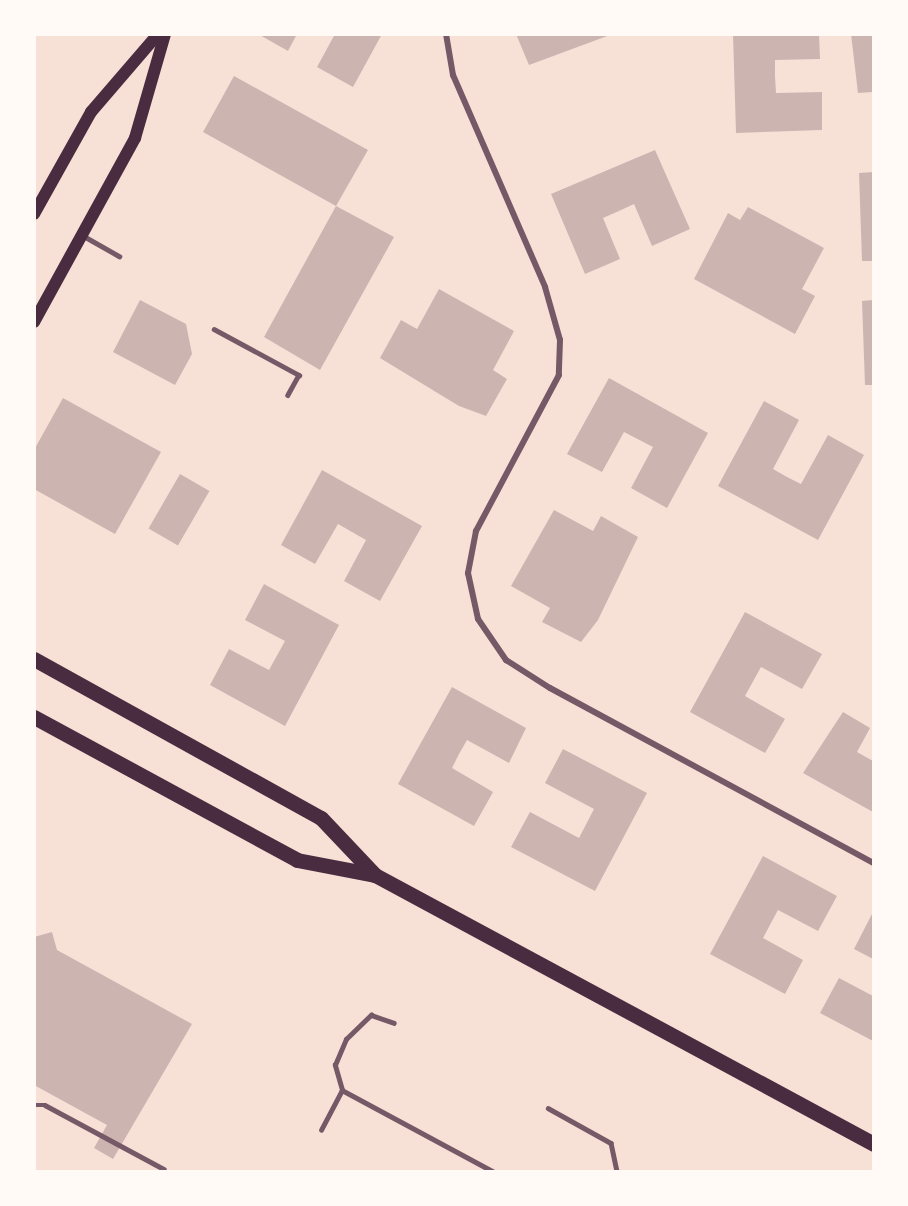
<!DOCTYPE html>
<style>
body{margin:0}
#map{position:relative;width:908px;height:1206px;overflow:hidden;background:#f7e1d7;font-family:Overpass,sans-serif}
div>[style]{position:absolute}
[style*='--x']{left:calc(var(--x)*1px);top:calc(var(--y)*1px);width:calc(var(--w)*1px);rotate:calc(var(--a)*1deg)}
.building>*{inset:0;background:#ccb4b1;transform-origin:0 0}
.service>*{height:4.5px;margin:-2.25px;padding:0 2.25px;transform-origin:2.25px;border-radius:2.25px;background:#755966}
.minor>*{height:6px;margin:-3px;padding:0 3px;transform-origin:3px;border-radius:3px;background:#755966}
.secondary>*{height:12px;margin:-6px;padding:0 6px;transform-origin:6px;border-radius:6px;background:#4a2c40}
.primary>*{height:15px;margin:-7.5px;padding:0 7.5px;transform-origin:7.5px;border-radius:7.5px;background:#4a2c40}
span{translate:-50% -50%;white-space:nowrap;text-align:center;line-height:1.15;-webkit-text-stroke:4.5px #fffaf5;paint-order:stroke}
.frame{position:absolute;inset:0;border:36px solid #fffaf5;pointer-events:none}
</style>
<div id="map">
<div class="building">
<div style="clip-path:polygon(258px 34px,297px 34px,288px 51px)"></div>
<div style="clip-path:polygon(335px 34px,382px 34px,353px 87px,317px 67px)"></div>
<div style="clip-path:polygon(516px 34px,610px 34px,610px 35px,529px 65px)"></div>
<div style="clip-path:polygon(733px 34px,819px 34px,820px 59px,775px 60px,775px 76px,776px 93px,822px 92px,822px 130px,736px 133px)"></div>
<div style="clip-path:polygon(851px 34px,873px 34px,873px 92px,858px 93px)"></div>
<div style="clip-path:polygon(234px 76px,368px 150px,336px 206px,394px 237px,320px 370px,264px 337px,336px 206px,203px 132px)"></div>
<div style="clip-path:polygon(655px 150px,690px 229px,652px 246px,634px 204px,619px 211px,603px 218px,620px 259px,585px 274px,551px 194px)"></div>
<div style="clip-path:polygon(873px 172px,873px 261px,862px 261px,859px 173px)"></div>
<div style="clip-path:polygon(748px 207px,824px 248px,802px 289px,815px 296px,795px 334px,694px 279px,728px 213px,740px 220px)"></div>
<div style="clip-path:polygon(439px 289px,514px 331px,493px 370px,507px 379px,486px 416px,459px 406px,380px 358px,401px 320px,417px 329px)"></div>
<div style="clip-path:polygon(140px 300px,186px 324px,192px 354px,175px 385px,113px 352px)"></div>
<div style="clip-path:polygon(873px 300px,873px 385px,865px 385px,862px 301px)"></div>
<div style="clip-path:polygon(609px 378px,708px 433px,667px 508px,631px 488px,653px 447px,624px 432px,602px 472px,567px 454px)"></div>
<div style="clip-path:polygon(63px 398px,161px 452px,115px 534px,34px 489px,34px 450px)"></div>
<div style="clip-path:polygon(764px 401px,799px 420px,773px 469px,787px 477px,801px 484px,828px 435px,864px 455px,818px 540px,718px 486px)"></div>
<div style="clip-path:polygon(322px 470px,422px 526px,380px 601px,344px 581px,366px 540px,338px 524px,315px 564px,281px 545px)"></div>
<div style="left:180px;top:474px;width:34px;height:63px;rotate:30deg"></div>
<div style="clip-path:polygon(554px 510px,593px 531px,601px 516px,638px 537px,598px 620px,581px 642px,542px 622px,550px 608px,511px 586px)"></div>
<div style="clip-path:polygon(264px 584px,339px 625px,285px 726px,210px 685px,229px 649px,269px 670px,285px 641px,245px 620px)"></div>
<div style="clip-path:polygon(745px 612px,822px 654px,802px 689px,761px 667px,745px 696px,785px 719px,765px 753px,690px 712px)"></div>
<div style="clip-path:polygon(452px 687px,526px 728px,509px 763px,467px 740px,459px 754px,452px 768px,493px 792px,474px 826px,398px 784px)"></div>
<div style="clip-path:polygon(843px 712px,870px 728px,857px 752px,873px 761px,873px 812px,803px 773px)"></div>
<div style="clip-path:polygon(563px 749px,647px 793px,595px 891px,511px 847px,530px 812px,579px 838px,594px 809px,545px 783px)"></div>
<div style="clip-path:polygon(763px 856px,837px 896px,818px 931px,778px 910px,771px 923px,763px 938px,803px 960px,785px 994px,710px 954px)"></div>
<div style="clip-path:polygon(873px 912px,873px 959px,854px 949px)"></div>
<div style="clip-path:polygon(52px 932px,57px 950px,192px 1024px,113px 1159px,94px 1148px,107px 1125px,34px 1085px,34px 937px)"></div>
<div style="clip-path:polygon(839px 978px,873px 996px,873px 1041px,820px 1013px)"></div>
</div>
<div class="service">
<div style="--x:82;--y:235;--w:43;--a:29.6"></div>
<div style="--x:214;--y:329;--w:97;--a:28.4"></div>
<div style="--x:299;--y:375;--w:23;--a:119"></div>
<div style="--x:342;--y:1090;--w:26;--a:-106"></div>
<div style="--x:335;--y:1065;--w:28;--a:-67"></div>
<div style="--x:346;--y:1039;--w:35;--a:-44"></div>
<div style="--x:371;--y:1015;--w:24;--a:19"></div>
<div style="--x:34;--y:1105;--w:11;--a:0"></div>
<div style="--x:45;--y:1105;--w:135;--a:28.3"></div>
<div style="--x:548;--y:1108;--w:72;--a:29.1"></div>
<div style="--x:611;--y:1143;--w:30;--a:78"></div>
<div style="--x:321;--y:1130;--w:45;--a:-62.3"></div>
<div style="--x:342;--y:1090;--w:173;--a:28.3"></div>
</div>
<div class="minor">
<div style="--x:446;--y:34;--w:42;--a:80.3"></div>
<div style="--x:453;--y:75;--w:231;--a:66.5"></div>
<div style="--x:545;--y:287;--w:55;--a:74.2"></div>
<div style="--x:560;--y:340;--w:35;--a:92"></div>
<div style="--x:559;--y:375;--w:177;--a:118"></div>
<div style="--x:476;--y:531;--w:43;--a:100.8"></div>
<div style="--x:468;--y:573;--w:47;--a:77.7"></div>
<div style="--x:478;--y:619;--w:50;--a:55.7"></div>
<div style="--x:506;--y:660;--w:52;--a:32.5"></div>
<div style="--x:550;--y:688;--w:368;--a:28.4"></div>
</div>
<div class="secondary">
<div style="--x:34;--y:214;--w:117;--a:-60.8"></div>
<div style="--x:91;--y:112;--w:103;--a:-49.3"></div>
<div style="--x:34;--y:322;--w:210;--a:-61.2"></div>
<div style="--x:135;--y:138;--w:108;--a:-73.9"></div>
</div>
<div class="primary">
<div style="--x:34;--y:659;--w:328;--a:29"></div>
<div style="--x:321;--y:818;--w:79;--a:46.5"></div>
<div style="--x:34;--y:717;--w:299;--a:28.5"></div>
<div style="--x:297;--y:860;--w:79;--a:10.9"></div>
<div style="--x:375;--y:875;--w:567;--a:28.33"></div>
</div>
<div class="frame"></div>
</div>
